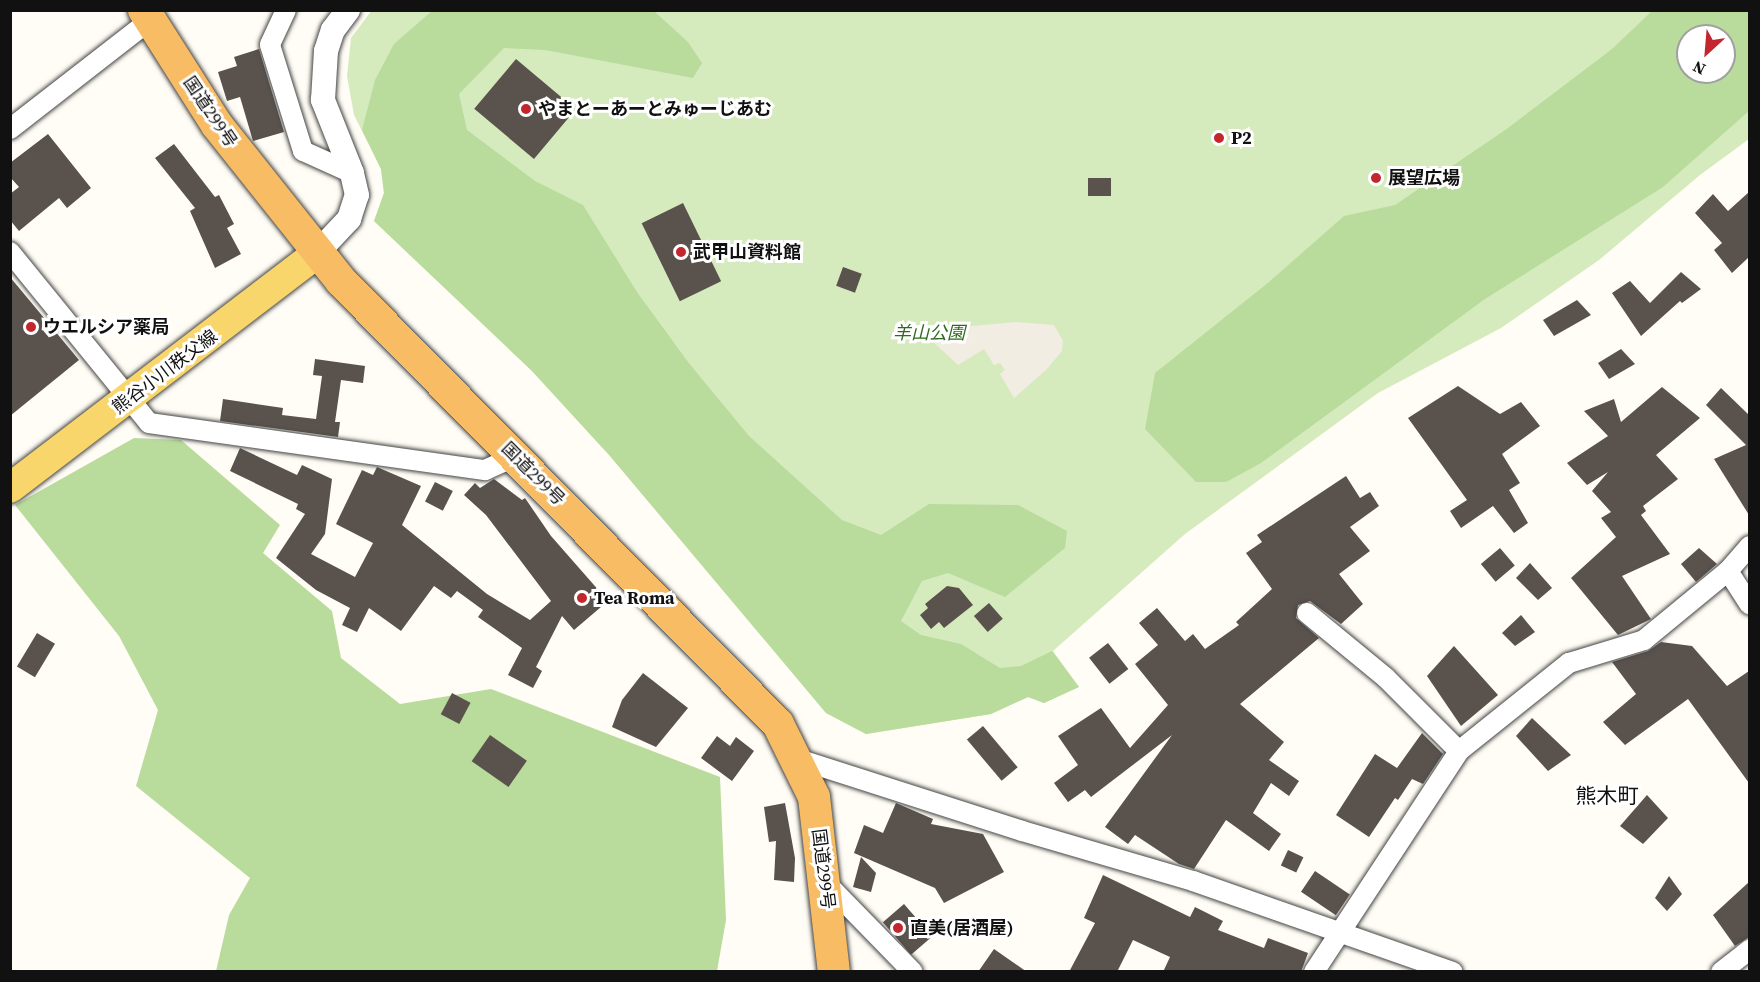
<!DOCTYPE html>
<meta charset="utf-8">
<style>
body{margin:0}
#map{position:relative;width:1760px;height:982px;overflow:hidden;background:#fffdf5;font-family:"Source Serif 4","Noto Sans JP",serif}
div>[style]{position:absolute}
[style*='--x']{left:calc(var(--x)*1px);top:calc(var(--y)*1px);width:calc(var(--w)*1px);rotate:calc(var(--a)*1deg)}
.green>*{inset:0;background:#d5ebbd}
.forest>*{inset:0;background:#b9dc9c}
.plaza>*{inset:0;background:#f1ede2}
.building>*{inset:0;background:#5a524d;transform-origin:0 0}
.roads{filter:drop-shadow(0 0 2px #444) drop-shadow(0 0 2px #444)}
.minor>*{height:20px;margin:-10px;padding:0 10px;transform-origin:10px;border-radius:10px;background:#fff}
.tertiary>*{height:24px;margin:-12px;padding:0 12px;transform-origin:12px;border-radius:12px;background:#fff}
.primary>*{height:30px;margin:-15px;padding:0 15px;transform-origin:15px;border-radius:15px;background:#f9d66b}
.trunk>*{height:32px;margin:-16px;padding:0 16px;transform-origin:16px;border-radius:16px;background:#f7bc64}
.dots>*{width:16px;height:16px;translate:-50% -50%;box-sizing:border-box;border:3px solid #fff;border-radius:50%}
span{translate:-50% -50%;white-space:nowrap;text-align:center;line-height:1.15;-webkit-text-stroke:6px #fff;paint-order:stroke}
.poi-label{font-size:18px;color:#111;font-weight:700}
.left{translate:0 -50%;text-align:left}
.street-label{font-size:18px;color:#111}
.park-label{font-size:18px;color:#2f6b1f;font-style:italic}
.quarter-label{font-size:21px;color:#111}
.frame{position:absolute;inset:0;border:12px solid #111;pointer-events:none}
.north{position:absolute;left:1676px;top:24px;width:60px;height:60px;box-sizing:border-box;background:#fff;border:2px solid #a0a0a0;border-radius:50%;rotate:206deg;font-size:16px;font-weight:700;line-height:24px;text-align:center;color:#111}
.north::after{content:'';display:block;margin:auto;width:21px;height:27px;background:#c4262e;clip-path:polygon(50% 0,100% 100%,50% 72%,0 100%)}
</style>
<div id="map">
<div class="green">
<div style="clip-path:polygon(evenodd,372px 10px,1750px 11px,1749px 139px,1700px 175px,1599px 260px,1501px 328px,1378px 393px,1185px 534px,1053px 651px,1079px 687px,1044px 703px,1028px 697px,991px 714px,866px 734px,826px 713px,610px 456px,532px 371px,374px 221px,384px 193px,381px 169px,354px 115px,347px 76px,351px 38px,372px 10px,1688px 36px,1724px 36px,1724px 72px,1688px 72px,1688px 36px)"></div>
</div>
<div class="forest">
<div style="clip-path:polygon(433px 10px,654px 11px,688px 42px,702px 63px,693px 78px,545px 50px,504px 48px,459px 94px,467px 130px,535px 181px,583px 205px,637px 292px,688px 362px,749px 436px,842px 520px,881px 535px,929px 504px,1018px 505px,1067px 531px,1065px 548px,1005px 597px,948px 573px,922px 581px,901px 621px,921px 635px,961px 644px,1000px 668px,1021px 666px,1052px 651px,1079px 687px,1044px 703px,1028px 697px,991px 714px,866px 734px,826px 713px,610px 456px,532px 371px,374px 221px,384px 193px,381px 169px,362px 130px,375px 80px,394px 44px)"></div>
<div style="clip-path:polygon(evenodd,1652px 11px,1749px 11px,1749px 111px,1663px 187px,1485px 299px,1261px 463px,1226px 482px,1196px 482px,1145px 429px,1155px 373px,1269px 282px,1344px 216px,1395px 205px,1508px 128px,1612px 49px,1652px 11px,1688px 36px,1724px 36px,1724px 72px,1688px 72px,1688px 36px)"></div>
<div style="clip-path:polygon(134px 438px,181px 440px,280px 525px,263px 553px,332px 611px,341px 658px,400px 704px,491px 689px,720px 777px,726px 920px,717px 971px,216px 971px,229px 915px,250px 878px,136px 786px,158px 710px,119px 636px,15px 505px)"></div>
</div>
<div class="plaza">
<div style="clip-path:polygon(1015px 322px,1054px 325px,1063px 341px,1062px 351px,1046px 370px,1014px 398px,1000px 374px,1005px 370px,1000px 363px,994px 365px,984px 349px,958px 365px,931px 340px,972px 326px)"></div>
</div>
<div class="building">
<div style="clip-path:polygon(259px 49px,284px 132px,253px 141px,240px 97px,227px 101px,218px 72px,237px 66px,234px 57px)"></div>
<div style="left:516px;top:59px;width:78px;height:65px;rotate:40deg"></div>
<div style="clip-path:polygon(48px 134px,91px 188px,67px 208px,59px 198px,19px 231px,10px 220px,10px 194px,19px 187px,10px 177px,10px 163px)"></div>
<div style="clip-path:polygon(174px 144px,215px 197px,219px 195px,234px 224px,227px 228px,241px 254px,215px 268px,190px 211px,195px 208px,155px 158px)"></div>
<div style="left:1088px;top:178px;width:23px;height:18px"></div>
<div style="clip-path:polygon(1749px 192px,1749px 257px,1732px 273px,1714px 250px,1722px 243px,1695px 213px,1713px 194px,1728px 211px)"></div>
<div style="left:683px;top:203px;width:87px;height:46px;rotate:64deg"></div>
<div style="left:843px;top:267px;width:20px;height:20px;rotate:20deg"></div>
<div style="clip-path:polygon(1681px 272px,1701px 289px,1682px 303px,1680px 301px,1641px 336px,1612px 293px,1630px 281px,1650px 303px)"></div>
<div style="clip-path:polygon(10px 277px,79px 360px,10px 416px)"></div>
<div style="clip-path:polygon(1577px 300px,1591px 315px,1554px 336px,1543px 320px)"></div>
<div style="clip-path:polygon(1621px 349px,1635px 364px,1609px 379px,1598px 363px)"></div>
<div style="clip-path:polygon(315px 359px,365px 366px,363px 383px,341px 380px,335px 422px,340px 422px,338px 437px,220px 421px,223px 399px,283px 408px,282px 415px,316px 419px,322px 376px,313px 375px)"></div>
<div style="clip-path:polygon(1458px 386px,1500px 414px,1521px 402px,1540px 426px,1502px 454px,1520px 483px,1509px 490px,1528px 523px,1514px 533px,1493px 506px,1461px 528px,1450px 511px,1467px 500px,1408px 418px)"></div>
<div style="clip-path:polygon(1662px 387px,1700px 418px,1656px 455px,1678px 479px,1643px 506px,1646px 511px,1641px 515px,1670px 554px,1622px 576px,1651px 619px,1618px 635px,1571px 578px,1616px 537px,1601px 518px,1611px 512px,1592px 491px,1608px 472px,1587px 485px,1567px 463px,1608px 436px,1584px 411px,1614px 399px,1621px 422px)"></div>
<div style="clip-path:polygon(1721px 388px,1749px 415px,1749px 515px,1714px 459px,1746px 445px,1706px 405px)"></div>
<div style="clip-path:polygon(240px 448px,297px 475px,302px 465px,332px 479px,325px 534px,311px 554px,355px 577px,373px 543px,336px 524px,362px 470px,373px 475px,377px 467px,421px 486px,402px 525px,487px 594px,530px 620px,551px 601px,486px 515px,464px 495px,475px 483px,480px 488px,494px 479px,522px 500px,525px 498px,551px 536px,608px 601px,574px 630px,562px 616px,536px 667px,542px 671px,533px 688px,508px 675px,522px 648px,478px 617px,483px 610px,457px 591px,451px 598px,434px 586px,401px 631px,369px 608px,357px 632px,342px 625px,350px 608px,316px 590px,276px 558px,305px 514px,296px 509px,298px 504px,230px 471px)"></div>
<div style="clip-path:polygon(1346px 476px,1360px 498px,1370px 492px,1379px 506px,1350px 527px,1370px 551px,1339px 574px,1363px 604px,1341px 624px,1310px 601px,1298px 605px,1296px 618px,1319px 638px,1240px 704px,1284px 742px,1269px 760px,1299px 781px,1289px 796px,1271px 783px,1253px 813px,1281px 834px,1269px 851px,1226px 820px,1194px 869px,1179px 864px,1135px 835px,1128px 844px,1105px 827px,1172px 735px,1091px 797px,1085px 790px,1068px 802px,1054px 783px,1078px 765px,1058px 736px,1101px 708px,1130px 748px,1168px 705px,1135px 664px,1158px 645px,1139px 623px,1157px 608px,1185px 641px,1193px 634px,1205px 649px,1239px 625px,1236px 622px,1272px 589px,1246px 553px,1262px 542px,1257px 535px)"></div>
<div style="left:435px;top:482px;width:20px;height:22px;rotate:27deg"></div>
<div style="left:1500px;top:548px;width:23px;height:25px;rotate:50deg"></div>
<div style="clip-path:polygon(1699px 548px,1717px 564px,1696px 582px,1681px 564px)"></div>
<div style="clip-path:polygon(1530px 563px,1552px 588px,1538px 600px,1516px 578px)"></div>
<div style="clip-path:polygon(947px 586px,959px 588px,973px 605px,944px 628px,939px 622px,931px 629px,920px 615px,928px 608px,925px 604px)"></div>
<div style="left:989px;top:603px;width:21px;height:20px;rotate:49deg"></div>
<div style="clip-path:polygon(1521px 615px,1535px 632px,1515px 646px,1502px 633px)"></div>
<div style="left:37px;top:633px;width:21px;height:39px;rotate:31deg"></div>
<div style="clip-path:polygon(1661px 642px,1692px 646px,1727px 686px,1749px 671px,1749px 783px,1688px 699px,1625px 745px,1603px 722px,1636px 694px,1612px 662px,1648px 651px)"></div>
<div style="left:1108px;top:643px;width:33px;height:24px;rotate:52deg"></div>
<div style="clip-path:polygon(1454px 646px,1498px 695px,1461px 726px,1427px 676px)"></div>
<div style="clip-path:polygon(643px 673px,688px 708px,656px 747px,612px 727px,622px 700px)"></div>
<div style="left:452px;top:693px;width:21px;height:24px;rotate:28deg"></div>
<div style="clip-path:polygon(1532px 718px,1571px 755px,1548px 771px,1516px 736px)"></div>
<div style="left:983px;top:726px;width:54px;height:21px;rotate:50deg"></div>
<div style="clip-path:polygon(1422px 733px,1443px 754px,1423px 784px,1412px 779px,1398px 800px,1395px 798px,1369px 837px,1336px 815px,1375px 754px,1397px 768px)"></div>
<div style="left:490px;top:735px;width:45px;height:32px;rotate:35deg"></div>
<div style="clip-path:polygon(717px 736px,730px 746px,736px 737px,754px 751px,732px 781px,701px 758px)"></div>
<div style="clip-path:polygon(1647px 795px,1668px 818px,1643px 844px,1620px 826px)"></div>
<div style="clip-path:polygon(785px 803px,795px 858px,794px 882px,774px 880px,776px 841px,769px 842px,764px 807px)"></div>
<div style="clip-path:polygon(896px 803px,933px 819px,931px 824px,983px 834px,1004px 872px,944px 903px,935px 888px,854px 853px,864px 825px,883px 833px)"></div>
<div style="left:1288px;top:850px;width:17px;height:17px;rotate:25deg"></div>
<div style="clip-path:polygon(861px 857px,876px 873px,871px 892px,853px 887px)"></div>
<div style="left:1315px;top:871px;width:42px;height:25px;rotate:34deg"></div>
<div style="clip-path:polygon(1103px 875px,1190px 917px,1195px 907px,1223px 921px,1218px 930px,1264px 948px,1268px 938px,1308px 953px,1301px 972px,1163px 972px,1170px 957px,1133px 940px,1117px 972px,1069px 972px,1095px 923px,1084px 918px)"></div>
<div style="clip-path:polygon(1669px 876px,1682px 894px,1667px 911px,1655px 898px)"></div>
<div style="clip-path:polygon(1749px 882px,1749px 937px,1735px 946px,1713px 915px)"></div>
<div style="left:904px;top:904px;width:43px;height:28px;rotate:49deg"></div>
<div style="clip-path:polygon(994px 949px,1027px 972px,978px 972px)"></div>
</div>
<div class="roads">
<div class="minor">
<div style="--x:286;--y:10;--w:38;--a:115"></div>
<div style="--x:270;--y:45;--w:111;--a:72.7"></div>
<div style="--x:303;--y:151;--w:54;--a:24.2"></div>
<div style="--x:10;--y:129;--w:177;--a:-37.9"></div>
<div style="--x:10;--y:252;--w:220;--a:50.9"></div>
<div style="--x:149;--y:423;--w:339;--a:8"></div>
<div style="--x:485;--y:470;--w:34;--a:-24"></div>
<div style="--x:1728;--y:571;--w:40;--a:57.1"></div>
<div style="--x:1307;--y:613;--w:102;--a:39.4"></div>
<div style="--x:1386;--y:678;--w:103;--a:45"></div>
<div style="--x:798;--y:759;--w:235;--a:17.8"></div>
<div style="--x:1022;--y:831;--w:178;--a:16.3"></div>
<div style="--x:1193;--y:881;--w:275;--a:19.3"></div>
<div style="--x:826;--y:883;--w:124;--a:45.7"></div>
<div style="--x:1314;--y:972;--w:264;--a:-56.7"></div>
<div style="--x:1459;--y:751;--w:141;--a:-38.7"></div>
<div style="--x:1569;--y:663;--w:78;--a:-17"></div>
<div style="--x:1644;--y:640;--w:109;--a:-39.4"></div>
<div style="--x:1728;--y:571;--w:33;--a:-49"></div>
<div style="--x:1721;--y:972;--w:37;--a:-38"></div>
</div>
<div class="tertiary">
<div style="--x:317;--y:253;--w:47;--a:-46.7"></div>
<div style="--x:349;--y:219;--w:25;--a:-72"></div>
<div style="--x:357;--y:195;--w:23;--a:-103"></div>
<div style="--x:352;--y:173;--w:79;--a:-111.7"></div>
<div style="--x:323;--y:100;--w:49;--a:-86.5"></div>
<div style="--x:326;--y:51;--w:22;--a:-72"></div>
<div style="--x:333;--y:30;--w:25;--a:-53"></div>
</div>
<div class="primary">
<div style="--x:10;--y:488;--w:387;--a:-37.4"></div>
</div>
<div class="trunk">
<div style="--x:144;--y:10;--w:136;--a:57.6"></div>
<div style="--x:217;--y:125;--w:199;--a:51.5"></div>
<div style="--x:341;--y:281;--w:622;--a:45.39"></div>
<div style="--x:778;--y:724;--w:81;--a:63.7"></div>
<div style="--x:814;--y:797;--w:176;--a:83.5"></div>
</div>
</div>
<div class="dots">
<div style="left:526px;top:109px;background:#c4262e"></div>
<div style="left:1219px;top:138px;background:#c4262e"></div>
<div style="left:1376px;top:178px;background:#c4262e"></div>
<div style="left:681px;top:252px;background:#c4262e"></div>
<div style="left:31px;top:327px;background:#c4262e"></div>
<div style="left:582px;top:598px;background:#c4262e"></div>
<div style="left:898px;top:928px;background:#c4262e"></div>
</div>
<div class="poi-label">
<span class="left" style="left:538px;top:109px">やまとーあーとみゅーじあむ</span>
<span class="left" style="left:1231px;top:138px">P2</span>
<span class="left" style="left:1388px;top:178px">展望広場</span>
<span class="left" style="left:693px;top:252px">武甲山資料館</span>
<span class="left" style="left:43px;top:327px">ウエルシア薬局</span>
<span class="left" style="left:594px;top:598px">Tea Roma</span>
<span class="left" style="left:910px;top:928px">直美(居酒屋)</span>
</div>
<div class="street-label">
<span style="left:210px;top:112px;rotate:56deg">国道299号</span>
<span style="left:165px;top:372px;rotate:-37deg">熊谷小川秩父線</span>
<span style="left:533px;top:474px;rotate:45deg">国道299号</span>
<span style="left:823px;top:869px;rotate:83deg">国道299号</span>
</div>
<div class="park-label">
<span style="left:929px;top:333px">羊山公園</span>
</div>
<div class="quarter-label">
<span style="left:1607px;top:796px">熊木町</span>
</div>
<div class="frame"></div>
<div class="north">N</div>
</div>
